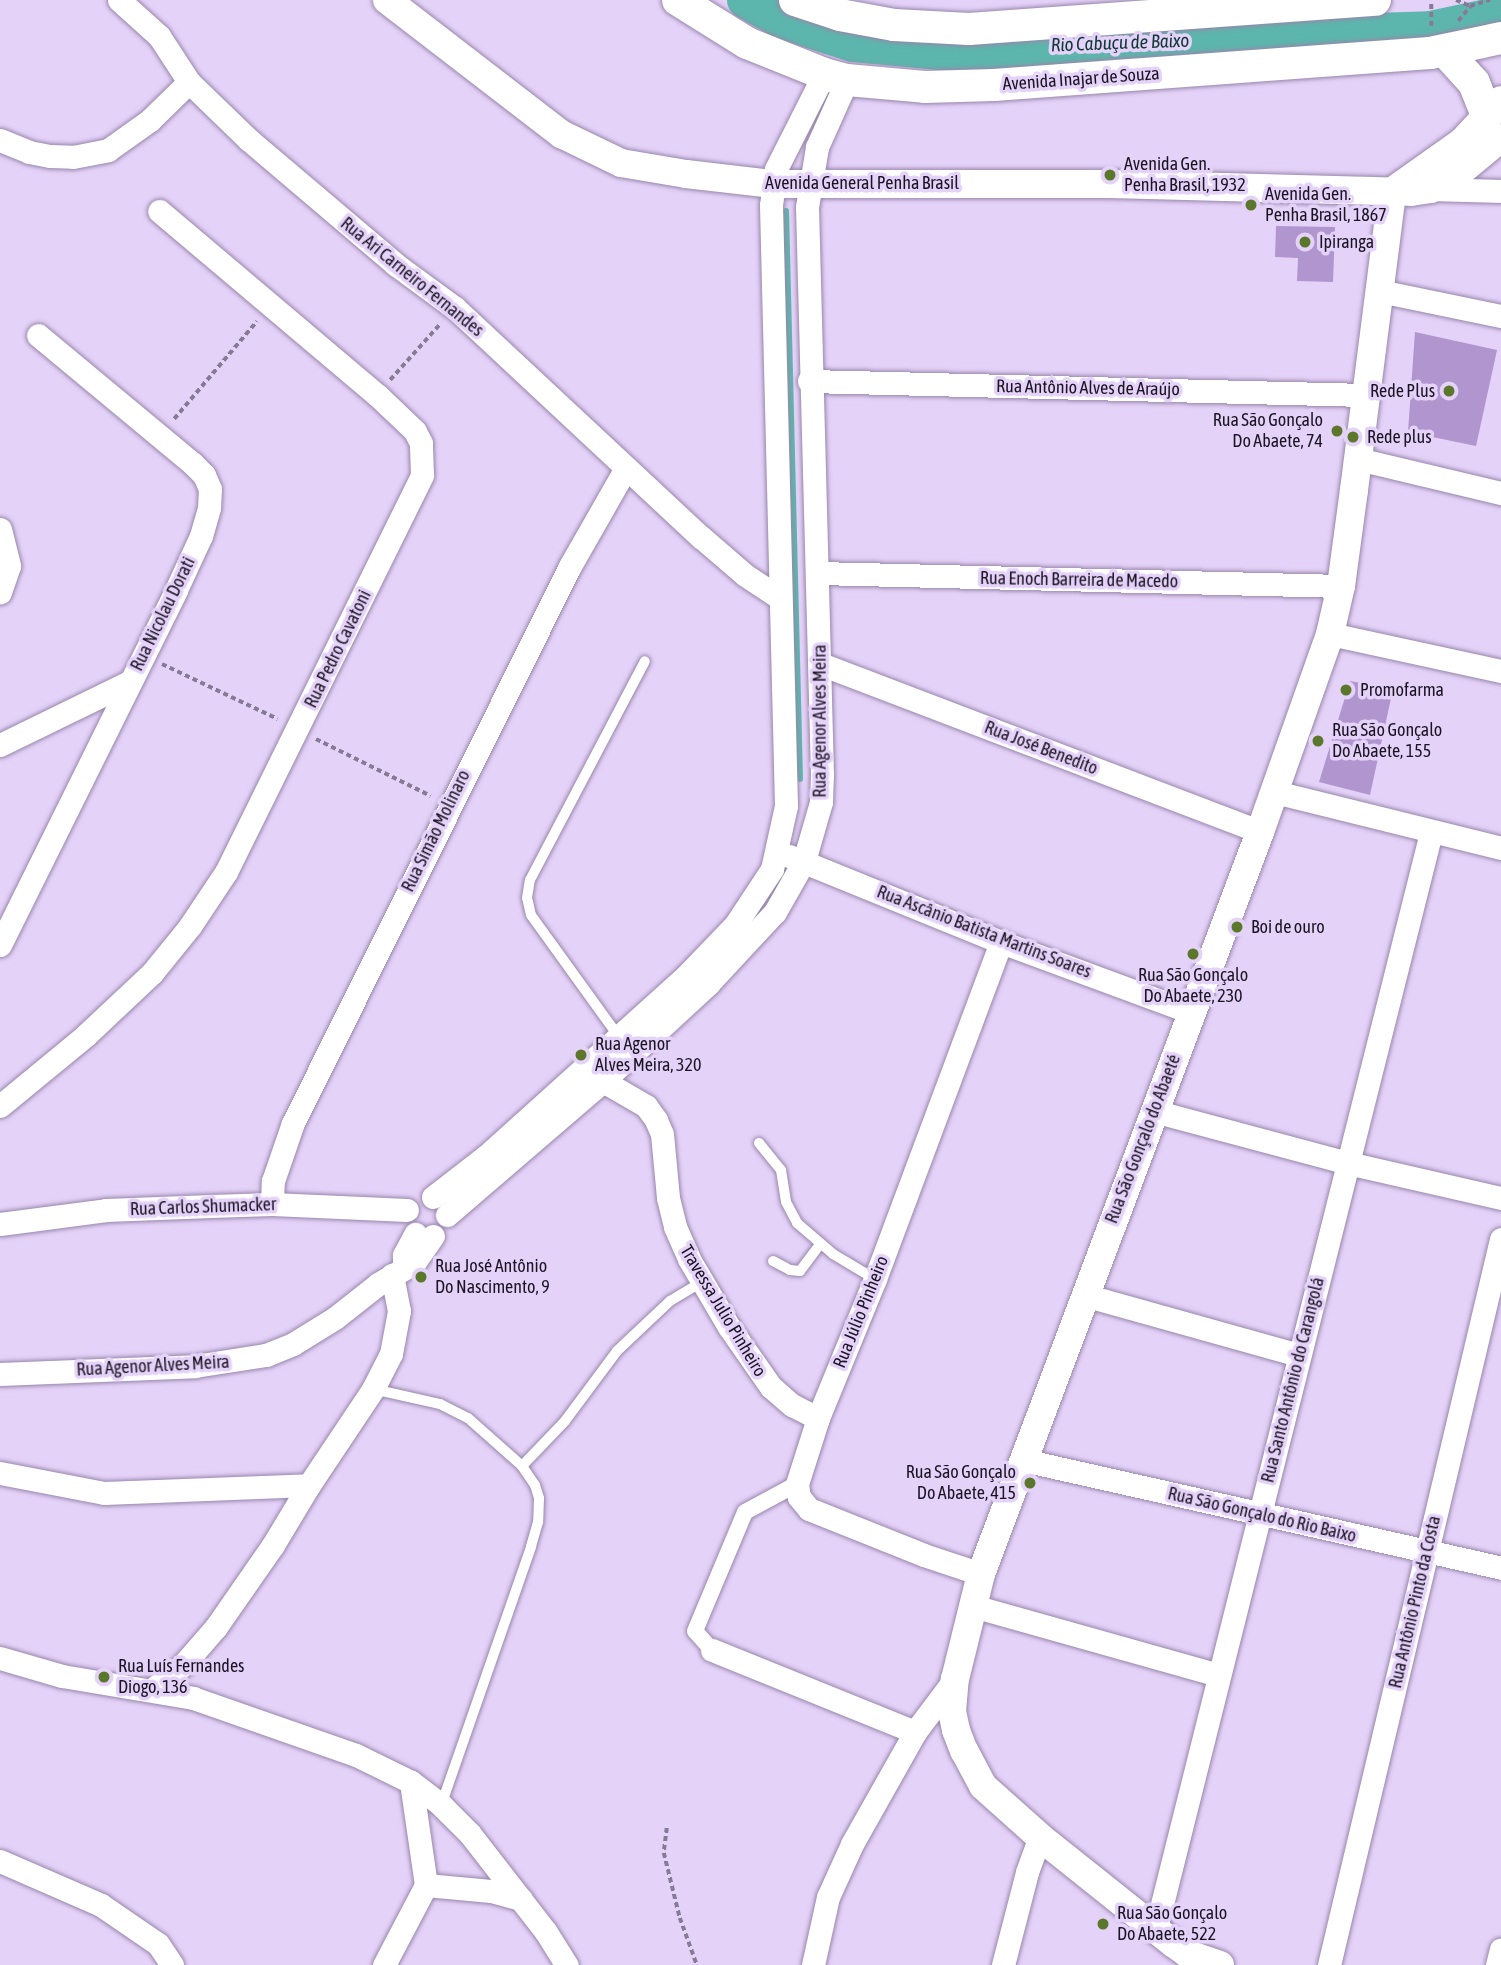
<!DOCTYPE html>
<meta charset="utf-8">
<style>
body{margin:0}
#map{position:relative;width:1501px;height:1965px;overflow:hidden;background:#e5d2f9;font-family:"Asap Condensed",sans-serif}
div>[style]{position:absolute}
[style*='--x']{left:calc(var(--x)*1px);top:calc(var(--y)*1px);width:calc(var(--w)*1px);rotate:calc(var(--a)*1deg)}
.stream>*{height:6px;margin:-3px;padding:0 3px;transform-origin:3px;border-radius:3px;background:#5cb6ad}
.river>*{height:38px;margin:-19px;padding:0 19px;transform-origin:19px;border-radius:19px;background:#5cb6ad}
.building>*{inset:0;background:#b195ce}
.path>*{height:3.5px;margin-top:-1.75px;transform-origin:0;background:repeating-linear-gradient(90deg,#877a95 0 5px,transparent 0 8.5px)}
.roads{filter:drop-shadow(0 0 2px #9886ab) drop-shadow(0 0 2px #9886ab)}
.service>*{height:10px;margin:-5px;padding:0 5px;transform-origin:5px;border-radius:5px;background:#fff}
.pedestrian>*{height:16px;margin:-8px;padding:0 8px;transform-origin:8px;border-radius:8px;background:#fff}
.minor>*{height:23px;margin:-11.5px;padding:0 11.5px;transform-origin:11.5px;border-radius:11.5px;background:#fff}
.tertiary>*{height:28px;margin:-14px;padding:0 14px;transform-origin:14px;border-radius:14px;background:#fff}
.secondary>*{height:32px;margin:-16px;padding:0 16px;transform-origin:16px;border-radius:16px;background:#fff}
.dots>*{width:19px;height:19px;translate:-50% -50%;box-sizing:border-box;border:4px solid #e5d2f9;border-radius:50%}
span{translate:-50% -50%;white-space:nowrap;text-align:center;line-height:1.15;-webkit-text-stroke:7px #e5d2f9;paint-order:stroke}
.street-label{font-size:18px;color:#1b1422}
.poi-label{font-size:18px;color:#1b1422}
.left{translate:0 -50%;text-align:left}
.right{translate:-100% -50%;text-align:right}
.water-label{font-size:19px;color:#0e3a36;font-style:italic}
</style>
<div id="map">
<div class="stream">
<div style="--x:786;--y:211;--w:568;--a:88.59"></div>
</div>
<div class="river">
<div style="--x:746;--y:0;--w:43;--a:28.9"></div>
<div style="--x:784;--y:21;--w:72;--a:17.7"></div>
<div style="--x:853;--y:43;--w:84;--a:5.4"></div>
<div style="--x:937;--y:51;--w:58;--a:0"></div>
<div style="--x:995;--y:51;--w:124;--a:-5.1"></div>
<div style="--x:1119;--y:40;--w:311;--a:-1.8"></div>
<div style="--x:1430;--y:30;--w:73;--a:-11.9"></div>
</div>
<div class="building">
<div style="clip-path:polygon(1276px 226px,1335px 227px,1333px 282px,1297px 281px,1298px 258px,1275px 257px)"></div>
<div style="clip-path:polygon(1415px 332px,1497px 350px,1476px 446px,1408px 432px)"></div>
<div style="clip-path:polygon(1350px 681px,1393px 689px,1370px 795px,1319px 782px)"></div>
</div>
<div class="path">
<div style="--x:1456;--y:0;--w:15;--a:23"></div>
<div style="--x:1458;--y:21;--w:19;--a:-51"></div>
<div style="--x:1470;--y:6;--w:21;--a:-17"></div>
<div style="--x:1431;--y:26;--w:22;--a:-90"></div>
<div style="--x:390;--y:380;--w:76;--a:-48.2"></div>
<div style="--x:174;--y:419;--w:128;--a:-49.7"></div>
<div style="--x:162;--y:664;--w:128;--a:25.4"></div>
<div style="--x:316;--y:739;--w:128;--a:26.4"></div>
<div style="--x:667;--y:1828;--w:25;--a:97"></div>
<div style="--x:664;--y:1853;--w:67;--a:76.2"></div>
<div style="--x:680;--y:1918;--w:50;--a:70.1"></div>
</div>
<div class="roads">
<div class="service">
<div style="--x:619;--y:1037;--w:150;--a:-125.8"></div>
<div style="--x:531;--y:915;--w:17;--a:-103"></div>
<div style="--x:527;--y:898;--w:18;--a:-81"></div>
<div style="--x:530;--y:880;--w:247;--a:-62.3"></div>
<div style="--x:759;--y:1143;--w:35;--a:51"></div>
<div style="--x:781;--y:1170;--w:32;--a:81"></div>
<div style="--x:786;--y:1202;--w:24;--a:62"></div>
<div style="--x:797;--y:1223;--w:48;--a:40.7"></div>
<div style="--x:833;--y:1254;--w:49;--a:30.8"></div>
<div style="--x:773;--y:1261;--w:19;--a:28"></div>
<div style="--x:790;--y:1270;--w:10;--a:6"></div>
<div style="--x:800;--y:1271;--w:34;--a:-53"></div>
<div style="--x:373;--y:1389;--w:69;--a:12.6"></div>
<div style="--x:440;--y:1404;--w:31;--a:27"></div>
<div style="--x:468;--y:1418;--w:72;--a:41.6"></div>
<div style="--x:522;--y:1466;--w:23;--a:56"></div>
<div style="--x:535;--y:1485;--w:14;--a:73"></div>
<div style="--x:539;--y:1498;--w:24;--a:92"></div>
<div style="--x:538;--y:1522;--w:26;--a:106"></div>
<div style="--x:531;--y:1547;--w:273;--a:109.2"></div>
<div style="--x:522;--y:1466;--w:62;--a:-46.3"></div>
<div style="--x:565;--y:1421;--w:87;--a:-53.4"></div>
<div style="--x:617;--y:1351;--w:73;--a:-43.3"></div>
<div style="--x:670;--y:1301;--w:37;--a:-31"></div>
</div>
<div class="pedestrian">
<div style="--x:712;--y:1650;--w:25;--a:-132"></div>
<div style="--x:695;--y:1631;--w:129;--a:-67.2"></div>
<div style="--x:745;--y:1512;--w:59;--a:-28.3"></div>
</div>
<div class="minor">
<div style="--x:119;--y:0;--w:54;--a:42"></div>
<div style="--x:159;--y:36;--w:55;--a:56.9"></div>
<div style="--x:189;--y:82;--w:83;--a:44"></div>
<div style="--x:249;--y:140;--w:192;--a:40.3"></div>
<div style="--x:395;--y:264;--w:74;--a:36.3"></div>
<div style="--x:455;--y:308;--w:336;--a:43"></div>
<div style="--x:701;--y:537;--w:58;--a:40.8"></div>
<div style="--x:745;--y:575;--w:42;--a:33.3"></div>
<div style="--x:0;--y:140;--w:31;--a:22"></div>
<div style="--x:29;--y:152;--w:21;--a:11"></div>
<div style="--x:50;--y:156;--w:23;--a:2"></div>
<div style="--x:73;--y:157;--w:36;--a:-11"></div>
<div style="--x:108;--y:150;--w:52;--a:-35.5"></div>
<div style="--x:150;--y:120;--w:54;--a:-44.3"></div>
<div style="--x:1431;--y:189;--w:70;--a:1.6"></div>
<div style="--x:1380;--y:291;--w:124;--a:11.7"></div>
<div style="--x:809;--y:381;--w:557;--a:1.44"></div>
<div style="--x:1358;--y:459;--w:147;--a:13.4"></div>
<div style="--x:0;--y:529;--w:38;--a:76"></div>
<div style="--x:9;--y:566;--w:28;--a:109"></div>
<div style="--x:818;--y:573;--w:523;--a:1.42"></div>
<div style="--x:1330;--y:634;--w:175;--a:12.2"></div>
<div style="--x:821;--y:664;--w:470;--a:20.9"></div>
<div style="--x:0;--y:745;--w:144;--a:-26"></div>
<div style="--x:1275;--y:792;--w:233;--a:13.9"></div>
<div style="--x:789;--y:856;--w:229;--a:22.1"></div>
<div style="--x:1001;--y:942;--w:202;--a:20.3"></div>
<div style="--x:0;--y:945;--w:396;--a:-63.6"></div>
<div style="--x:176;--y:590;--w:60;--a:-65.2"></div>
<div style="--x:201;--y:536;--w:29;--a:-74"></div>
<div style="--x:209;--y:508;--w:19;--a:-87"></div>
<div style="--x:210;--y:489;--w:15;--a:-113"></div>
<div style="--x:204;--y:475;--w:17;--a:-135"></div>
<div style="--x:192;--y:463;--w:200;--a:-140.3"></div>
<div style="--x:603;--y:1081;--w:50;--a:30.2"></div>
<div style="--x:646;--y:1106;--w:17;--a:54"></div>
<div style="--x:656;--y:1120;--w:15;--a:67"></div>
<div style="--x:662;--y:1134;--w:64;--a:84.6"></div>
<div style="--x:668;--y:1198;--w:30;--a:76"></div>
<div style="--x:675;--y:1227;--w:35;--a:66"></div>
<div style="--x:689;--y:1259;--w:79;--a:59.5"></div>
<div style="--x:729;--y:1327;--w:73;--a:55"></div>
<div style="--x:771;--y:1387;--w:28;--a:41"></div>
<div style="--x:792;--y:1405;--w:29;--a:27"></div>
<div style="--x:0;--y:1106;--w:112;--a:-39.5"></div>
<div style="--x:86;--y:1035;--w:91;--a:-43.2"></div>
<div style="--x:152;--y:973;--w:60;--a:-51"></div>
<div style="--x:190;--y:926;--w:65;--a:-56.3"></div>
<div style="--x:226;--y:872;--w:443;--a:-63.7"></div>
<div style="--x:422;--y:475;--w:32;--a:-92"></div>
<div style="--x:421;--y:443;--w:13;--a:-117"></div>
<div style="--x:415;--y:431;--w:52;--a:-136.5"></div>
<div style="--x:377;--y:395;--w:285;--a:-139.8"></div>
<div style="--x:1154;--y:1111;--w:201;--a:15"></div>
<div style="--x:1348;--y:1163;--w:157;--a:12.9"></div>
<div style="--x:433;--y:1197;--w:66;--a:-37.6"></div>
<div style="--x:485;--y:1157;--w:272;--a:-42"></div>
<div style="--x:687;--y:975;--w:69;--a:-46.2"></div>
<div style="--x:735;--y:925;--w:67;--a:-56.5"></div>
<div style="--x:772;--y:869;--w:65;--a:-77.5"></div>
<div style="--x:786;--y:806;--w:601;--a:-91.43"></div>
<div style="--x:771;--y:205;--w:36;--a:-82"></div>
<div style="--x:776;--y:169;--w:106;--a:-63.2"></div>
<div style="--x:272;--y:1204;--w:23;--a:-88"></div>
<div style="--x:273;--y:1181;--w:61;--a:-71"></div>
<div style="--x:293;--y:1123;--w:622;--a:-63.56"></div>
<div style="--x:570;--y:566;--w:113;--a:-60.3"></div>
<div style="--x:447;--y:1215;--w:206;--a:-40.7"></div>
<div style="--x:603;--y:1081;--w:143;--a:-42.7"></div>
<div style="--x:708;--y:984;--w:98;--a:-47.1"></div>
<div style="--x:775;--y:912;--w:59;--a:-60.4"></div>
<div style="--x:804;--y:861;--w:61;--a:-73.9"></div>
<div style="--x:821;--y:802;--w:27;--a:-88"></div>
<div style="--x:822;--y:775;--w:568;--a:-91.51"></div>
<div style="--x:807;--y:207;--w:61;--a:-80.5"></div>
<div style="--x:817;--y:147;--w:73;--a:-65.9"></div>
<div style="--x:0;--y:1224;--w:107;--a:-7.5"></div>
<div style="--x:106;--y:1210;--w:105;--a:-2.2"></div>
<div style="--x:211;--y:1206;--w:61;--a:-1.9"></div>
<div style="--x:272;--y:1204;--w:135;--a:2.5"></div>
<div style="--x:404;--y:1266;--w:11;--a:-90"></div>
<div style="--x:404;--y:1255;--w:24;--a:-62"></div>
<div style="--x:1084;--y:1295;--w:223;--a:15.6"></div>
<div style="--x:0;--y:1374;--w:195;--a:-2.3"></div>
<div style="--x:195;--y:1366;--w:72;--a:-8.8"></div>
<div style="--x:266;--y:1355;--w:29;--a:-22"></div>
<div style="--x:293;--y:1344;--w:49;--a:-31.8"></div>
<div style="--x:335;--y:1318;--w:55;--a:-38.3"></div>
<div style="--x:378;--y:1284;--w:42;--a:-30.3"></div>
<div style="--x:414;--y:1263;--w:33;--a:-55"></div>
<div style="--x:1023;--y:1460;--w:490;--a:12.7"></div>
<div style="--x:0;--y:1473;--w:106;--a:10.9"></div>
<div style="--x:104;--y:1493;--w:205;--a:-2.2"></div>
<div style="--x:309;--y:1485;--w:115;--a:-56.3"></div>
<div style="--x:373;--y:1389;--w:39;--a:-63"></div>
<div style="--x:391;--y:1354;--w:44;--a:-79.5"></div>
<div style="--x:399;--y:1311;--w:37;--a:-101"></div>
<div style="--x:981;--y:1574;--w:60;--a:-161.6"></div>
<div style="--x:924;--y:1555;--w:124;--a:-158.2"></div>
<div style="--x:809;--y:1509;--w:16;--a:-130"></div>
<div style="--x:799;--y:1497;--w:13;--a:-99"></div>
<div style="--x:797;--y:1484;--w:69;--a:-72.3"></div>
<div style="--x:818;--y:1418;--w:150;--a:-67.7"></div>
<div style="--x:875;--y:1279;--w:360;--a:-69.5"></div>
<div style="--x:973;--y:1606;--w:255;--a:15.7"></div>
<div style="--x:712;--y:1650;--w:219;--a:22"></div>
<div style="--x:0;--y:1658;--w:65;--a:16.2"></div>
<div style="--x:62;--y:1676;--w:133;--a:9.5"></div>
<div style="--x:193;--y:1698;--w:173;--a:19.3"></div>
<div style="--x:356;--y:1755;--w:61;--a:26.1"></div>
<div style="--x:411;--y:1782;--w:38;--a:37"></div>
<div style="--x:441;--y:1805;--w:41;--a:45"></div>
<div style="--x:470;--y:1834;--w:124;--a:52.2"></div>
<div style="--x:546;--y:1932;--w:39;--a:58"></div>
<div style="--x:153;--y:1689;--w:38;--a:-39"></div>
<div style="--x:183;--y:1665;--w:50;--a:-49"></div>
<div style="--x:216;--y:1627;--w:100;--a:-55.2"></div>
<div style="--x:273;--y:1545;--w:70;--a:-59"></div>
<div style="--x:0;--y:1861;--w:110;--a:23.5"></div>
<div style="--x:101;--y:1905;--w:69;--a:34.4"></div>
<div style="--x:158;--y:1944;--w:25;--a:56"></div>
<div style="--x:426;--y:1885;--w:65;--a:5.3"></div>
<div style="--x:491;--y:1891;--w:31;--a:15"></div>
<div style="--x:1156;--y:1928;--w:1130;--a:-75.91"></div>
<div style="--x:384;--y:1965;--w:90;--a:-62.3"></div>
<div style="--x:426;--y:1885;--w:104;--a:-98.3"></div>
<div style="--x:813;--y:1965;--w:70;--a:-77.6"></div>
<div style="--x:828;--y:1897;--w:58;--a:-65.6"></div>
<div style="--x:852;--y:1844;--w:129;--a:-60.6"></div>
<div style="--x:915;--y:1732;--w:66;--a:-53"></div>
<div style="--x:1003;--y:1965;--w:96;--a:-75.5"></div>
<div style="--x:1027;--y:1872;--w:37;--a:-70"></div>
<div style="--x:1329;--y:1965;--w:746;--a:-76.67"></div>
<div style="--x:1497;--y:1965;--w:16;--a:-76"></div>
</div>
<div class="tertiary">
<div style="--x:387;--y:0;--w:220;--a:37.6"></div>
<div style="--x:561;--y:134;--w:67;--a:25.8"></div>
<div style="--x:621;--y:163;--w:66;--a:9.6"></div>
<div style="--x:686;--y:174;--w:88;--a:6.6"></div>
<div style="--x:773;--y:184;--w:337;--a:0"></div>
<div style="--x:1110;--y:184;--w:301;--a:1.5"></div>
<div style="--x:1411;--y:192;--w:20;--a:-9"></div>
<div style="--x:1431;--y:189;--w:41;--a:-32.2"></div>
<div style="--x:1466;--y:167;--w:45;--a:-39.6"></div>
<div style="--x:1397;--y:188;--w:80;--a:-35.3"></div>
<div style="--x:1462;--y:142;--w:57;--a:-47.1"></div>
<div style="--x:1220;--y:1965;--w:34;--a:-161"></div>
<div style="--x:1188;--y:1954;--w:17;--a:-144"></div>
<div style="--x:1174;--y:1944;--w:171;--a:-141.4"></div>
<div style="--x:1040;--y:1837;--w:76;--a:-138.2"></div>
<div style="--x:983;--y:1786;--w:40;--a:-118"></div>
<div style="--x:964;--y:1751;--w:22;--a:-111"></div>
<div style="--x:956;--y:1730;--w:19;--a:-102"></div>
<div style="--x:952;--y:1711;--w:32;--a:-85"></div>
<div style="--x:955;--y:1679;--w:108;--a:-76.1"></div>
<div style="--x:981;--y:1574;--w:793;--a:-69.39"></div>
<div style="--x:1260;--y:832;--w:210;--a:-70.5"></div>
<div style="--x:1330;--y:634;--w:49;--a:-77.1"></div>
<div style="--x:1341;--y:586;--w:97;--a:-82.3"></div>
<div style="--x:1354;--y:490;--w:300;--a:-82.7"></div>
</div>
<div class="secondary">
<div style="--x:678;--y:0;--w:81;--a:31.9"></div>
<div style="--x:747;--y:43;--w:83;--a:21.9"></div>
<div style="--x:824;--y:74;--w:24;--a:15"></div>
<div style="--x:847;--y:80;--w:78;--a:5.1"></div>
<div style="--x:925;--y:87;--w:69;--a:-1.7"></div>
<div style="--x:994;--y:85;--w:437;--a:-4.2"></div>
<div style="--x:1430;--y:53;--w:73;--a:-11.9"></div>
<div style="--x:795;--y:0;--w:47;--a:18.4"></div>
<div style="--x:840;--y:15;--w:55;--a:10.5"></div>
<div style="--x:894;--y:25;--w:75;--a:3.1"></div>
<div style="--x:969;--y:29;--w:407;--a:-4.1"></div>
<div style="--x:1445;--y:51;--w:43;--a:47.8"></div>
<div style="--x:1474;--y:83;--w:35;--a:68"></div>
</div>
</div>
<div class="dots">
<div style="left:1110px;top:175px;background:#5b772b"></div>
<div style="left:1251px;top:205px;background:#5b772b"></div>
<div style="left:1305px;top:242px;background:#5b772b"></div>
<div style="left:1449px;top:391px;background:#5b772b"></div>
<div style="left:1337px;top:431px;background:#5b772b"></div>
<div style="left:1353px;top:437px;background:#5b772b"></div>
<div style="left:1346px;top:690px;background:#5b772b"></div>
<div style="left:1318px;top:741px;background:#5b772b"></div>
<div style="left:1237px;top:927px;background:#5b772b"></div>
<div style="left:1193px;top:954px;background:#5b772b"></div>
<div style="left:581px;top:1055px;background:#5b772b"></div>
<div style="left:421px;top:1277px;background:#5b772b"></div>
<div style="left:1030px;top:1483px;background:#5b772b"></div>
<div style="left:104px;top:1677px;background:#5b772b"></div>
<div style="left:1103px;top:1924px;background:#5b772b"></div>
</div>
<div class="street-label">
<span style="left:1081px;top:79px;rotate:-4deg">Avenida Inajar de Souza</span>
<span style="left:862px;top:183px">Avenida General Penha Brasil</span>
<span style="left:412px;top:277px;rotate:39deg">Rua Ari Carneiro Fernandes</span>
<span style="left:1088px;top:388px;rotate:1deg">Rua Antônio Alves de Araújo</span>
<span style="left:1079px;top:580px;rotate:1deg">Rua Enoch Barreira de Macedo</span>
<span style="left:163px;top:614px;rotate:-64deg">Rua Nicolau Dorati</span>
<span style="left:338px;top:649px;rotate:-64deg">Rua Pedro Cavatoni</span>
<span style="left:820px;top:721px;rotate:-90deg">Rua Agenor Alves Meira</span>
<span style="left:1041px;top:748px;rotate:21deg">Rua José Benedito</span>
<span style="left:436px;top:831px;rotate:-64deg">Rua Simão Molinaro</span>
<span style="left:984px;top:932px;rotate:21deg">Rua Ascânio Batista Martins Soares</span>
<span style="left:1143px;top:1139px;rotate:-69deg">Rua São Gonçalo do Abaeté</span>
<span style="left:203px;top:1207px;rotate:-2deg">Rua Carlos Shumacker</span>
<span style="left:723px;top:1311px;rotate:59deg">Travessa Julio Pinheiro</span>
<span style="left:861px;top:1312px;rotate:-68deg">Rua Júlio Pinheiro</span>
<span style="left:153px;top:1366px;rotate:-3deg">Rua Agenor Alves Meira</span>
<span style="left:1293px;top:1380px;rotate:-76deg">Rua Santo Antônio do Carangolá</span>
<span style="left:1262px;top:1515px;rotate:13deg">Rua São Gonçalo do Rio Baixo</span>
<span style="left:1415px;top:1602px;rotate:-77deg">Rua Antônio Pinto da Costa</span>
</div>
<div class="poi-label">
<span class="left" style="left:1124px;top:175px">Avenida Gen.<br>Penha Brasil, 1932</span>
<span class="left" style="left:1265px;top:205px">Avenida Gen.<br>Penha Brasil, 1867</span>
<span class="left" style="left:1319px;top:242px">Ipiranga</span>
<span class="right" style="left:1435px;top:391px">Rede Plus</span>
<span class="right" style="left:1323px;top:431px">Rua São Gonçalo<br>Do Abaete, 74</span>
<span class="left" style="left:1367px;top:437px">Rede plus</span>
<span class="left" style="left:1360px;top:690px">Promofarma</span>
<span class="left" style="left:1332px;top:741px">Rua São Gonçalo<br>Do Abaete, 155</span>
<span class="left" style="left:1251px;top:927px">Boi de ouro</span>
<span style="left:1193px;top:986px">Rua São Gonçalo<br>Do Abaete, 230</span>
<span class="left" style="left:595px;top:1055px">Rua Agenor<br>Alves Meira, 320</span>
<span class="left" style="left:435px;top:1277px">Rua José Antônio<br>Do Nascimento, 9</span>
<span class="right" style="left:1016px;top:1483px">Rua São Gonçalo<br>Do Abaete, 415</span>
<span class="left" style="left:118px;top:1677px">Rua Luís Fernandes<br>Diogo, 136</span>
<span class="left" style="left:1117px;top:1924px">Rua São Gonçalo<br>Do Abaete, 522</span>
</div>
<div class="water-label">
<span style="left:1120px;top:43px;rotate:-2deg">Rio Cabuçu de Baixo</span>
</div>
</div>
